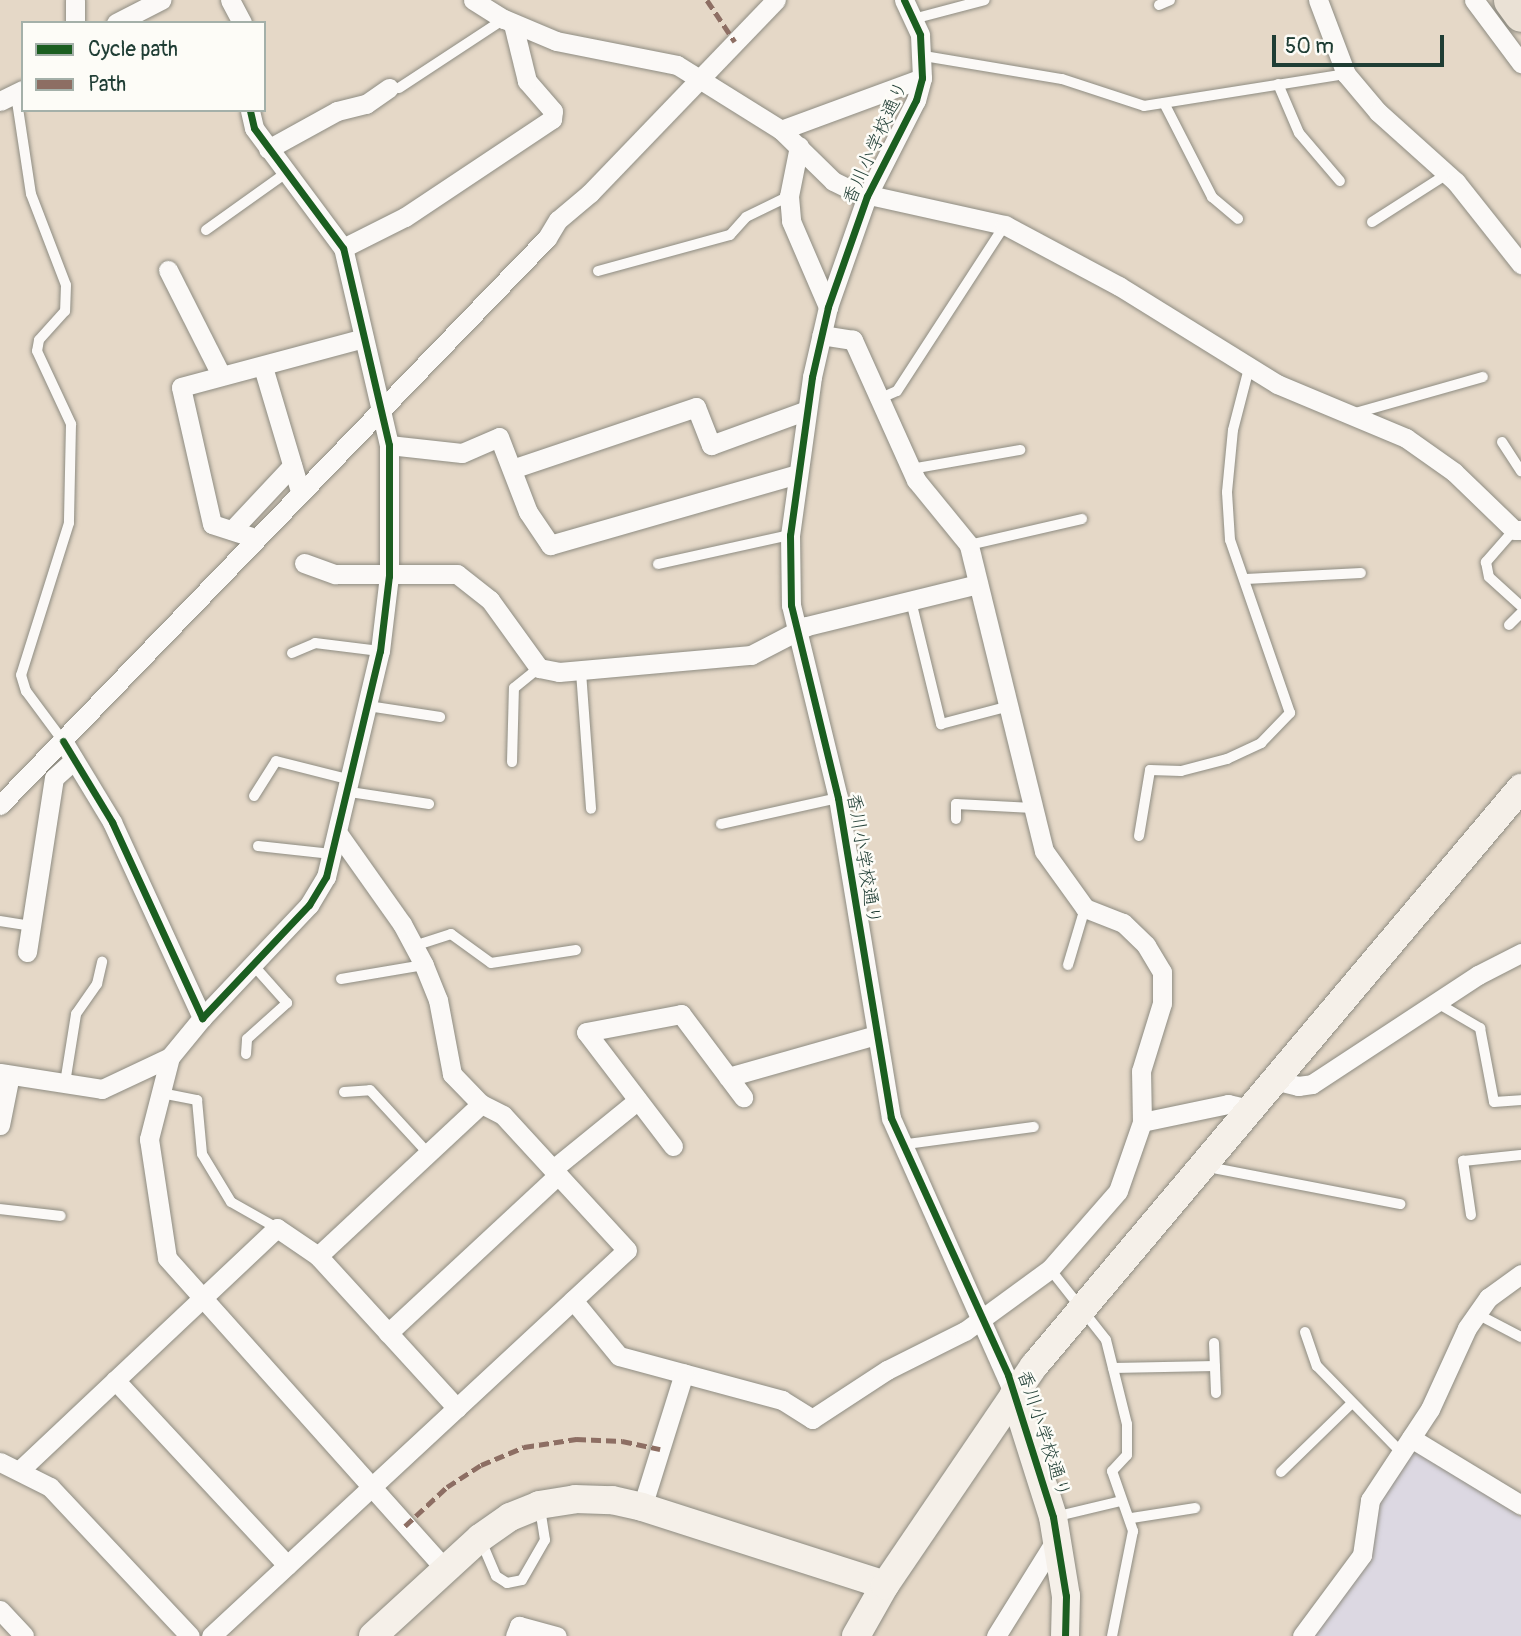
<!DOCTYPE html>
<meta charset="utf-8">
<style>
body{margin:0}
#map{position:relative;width:1521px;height:1636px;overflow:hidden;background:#e5d8c7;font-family:Pangolin,"Klee One",sans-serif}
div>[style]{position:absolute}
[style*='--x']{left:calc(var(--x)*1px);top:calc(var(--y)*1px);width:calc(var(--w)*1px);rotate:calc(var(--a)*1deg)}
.built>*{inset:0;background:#dcd8e2}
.roads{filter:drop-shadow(0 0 2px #8e8c82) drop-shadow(0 0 2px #8e8c82)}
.lane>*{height:10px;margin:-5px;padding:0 5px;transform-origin:5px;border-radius:5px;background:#fbf9f7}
.street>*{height:19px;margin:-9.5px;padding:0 9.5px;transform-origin:9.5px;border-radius:9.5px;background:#fbf9f7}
.secondary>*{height:28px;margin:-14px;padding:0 14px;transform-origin:14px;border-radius:14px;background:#f5f0e9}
.highway>*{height:35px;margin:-17.5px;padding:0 17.5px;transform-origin:17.5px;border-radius:17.5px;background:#eae1d5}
.quiet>*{height:5px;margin-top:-2.5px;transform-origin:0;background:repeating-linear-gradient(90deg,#8d6e63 0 10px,transparent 0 15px)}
.cycleway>*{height:7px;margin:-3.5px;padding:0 3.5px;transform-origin:3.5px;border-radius:3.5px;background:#1b5e20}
span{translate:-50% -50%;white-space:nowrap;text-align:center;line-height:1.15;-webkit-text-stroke:5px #fdfcf7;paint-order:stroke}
.street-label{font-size:19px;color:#1f3d34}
.legend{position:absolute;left:21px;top:21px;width:245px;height:91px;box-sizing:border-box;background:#fdfcf7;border:2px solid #a4b0a9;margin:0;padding:9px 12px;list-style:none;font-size:21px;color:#1f3d34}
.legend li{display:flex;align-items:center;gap:14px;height:35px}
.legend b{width:35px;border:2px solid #a4b0a9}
.scale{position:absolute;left:1272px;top:35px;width:172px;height:32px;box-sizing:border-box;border:4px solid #1f3d34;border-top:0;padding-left:9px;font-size:21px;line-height:24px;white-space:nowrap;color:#1f3d34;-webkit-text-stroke:5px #fdfcf7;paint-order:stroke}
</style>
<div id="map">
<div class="built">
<div style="clip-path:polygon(1416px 1450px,1521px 1517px,1521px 1636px,1313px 1636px,1372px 1555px,1377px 1505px,1407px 1456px)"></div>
</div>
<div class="roads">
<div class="lane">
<div style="--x:1159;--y:5;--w:12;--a:-24"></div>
<div style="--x:913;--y:19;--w:74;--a:-14.8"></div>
<div style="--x:924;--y:56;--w:140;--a:9.5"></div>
<div style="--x:1062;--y:79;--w:86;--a:18.2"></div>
<div style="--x:1144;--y:106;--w:205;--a:-9"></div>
<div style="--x:1278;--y:84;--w:53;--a:66.8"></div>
<div style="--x:1299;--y:133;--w:63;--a:49.5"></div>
<div style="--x:399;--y:88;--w:126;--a:-33.3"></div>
<div style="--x:16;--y:95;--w:100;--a:81.4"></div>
<div style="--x:31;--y:194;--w:97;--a:69"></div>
<div style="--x:66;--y:285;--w:26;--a:92"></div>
<div style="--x:65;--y:311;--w:39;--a:132"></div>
<div style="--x:39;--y:340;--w:11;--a:100"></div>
<div style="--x:37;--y:351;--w:81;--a:65"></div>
<div style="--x:71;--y:424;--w:99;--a:91.2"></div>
<div style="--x:69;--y:523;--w:159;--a:107.5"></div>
<div style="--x:21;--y:675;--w:17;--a:73"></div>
<div style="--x:26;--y:691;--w:62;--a:53.5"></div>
<div style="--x:1164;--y:103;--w:106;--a:62.9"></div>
<div style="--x:1212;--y:197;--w:34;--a:40"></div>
<div style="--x:1372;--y:222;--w:89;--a:-32.6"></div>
<div style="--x:206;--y:230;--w:98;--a:-35.5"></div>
<div style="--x:598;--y:271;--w:137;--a:-15.3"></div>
<div style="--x:730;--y:235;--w:24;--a:-48"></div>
<div style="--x:746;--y:217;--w:48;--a:-26"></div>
<div style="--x:881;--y:398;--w:17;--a:-24"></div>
<div style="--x:897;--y:391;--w:198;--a:-57"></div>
<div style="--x:1352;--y:414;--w:136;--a:-15.8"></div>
<div style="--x:1502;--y:442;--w:35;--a:57"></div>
<div style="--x:911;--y:469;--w:111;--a:-9.9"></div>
<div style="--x:1514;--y:530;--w:43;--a:131.2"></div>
<div style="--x:1486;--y:562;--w:15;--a:79"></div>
<div style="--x:1489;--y:577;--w:43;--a:42.2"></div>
<div style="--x:969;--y:545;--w:116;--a:-13"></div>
<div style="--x:658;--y:564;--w:135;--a:-12.4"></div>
<div style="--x:1246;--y:579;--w:115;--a:-3"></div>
<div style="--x:911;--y:601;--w:127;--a:76.3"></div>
<div style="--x:941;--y:724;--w:67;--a:-14.7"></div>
<div style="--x:1509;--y:625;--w:17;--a:-45"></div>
<div style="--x:292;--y:653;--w:25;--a:-23"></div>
<div style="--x:315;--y:643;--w:65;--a:7"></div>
<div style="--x:581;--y:672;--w:137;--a:85.8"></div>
<div style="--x:368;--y:706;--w:73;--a:8.7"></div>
<div style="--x:512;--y:762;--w:74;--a:-88.5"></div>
<div style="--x:514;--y:688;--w:32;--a:-39"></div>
<div style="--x:350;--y:792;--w:80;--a:8.6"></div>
<div style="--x:254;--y:796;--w:41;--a:-57.8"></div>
<div style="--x:276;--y:761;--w:77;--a:14.2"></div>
<div style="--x:956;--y:819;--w:15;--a:-90"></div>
<div style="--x:956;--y:804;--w:77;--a:3"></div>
<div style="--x:721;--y:824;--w:120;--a:-12.5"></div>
<div style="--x:1139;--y:836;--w:67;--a:-80.5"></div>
<div style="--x:1150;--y:770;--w:31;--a:2"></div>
<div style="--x:1181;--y:771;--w:48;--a:-14.6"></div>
<div style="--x:1227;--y:759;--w:38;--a:-25"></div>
<div style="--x:1261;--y:743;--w:42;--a:-46"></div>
<div style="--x:1290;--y:713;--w:183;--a:-109.1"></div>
<div style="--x:1230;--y:540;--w:48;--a:-93.6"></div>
<div style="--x:1227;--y:492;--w:62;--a:-84.5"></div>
<div style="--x:1233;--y:430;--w:64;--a:-75.5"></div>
<div style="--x:258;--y:846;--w:74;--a:6.2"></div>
<div style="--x:0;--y:921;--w:31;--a:9"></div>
<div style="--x:414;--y:946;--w:39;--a:-18"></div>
<div style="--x:451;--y:934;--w:49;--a:35.9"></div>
<div style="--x:491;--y:963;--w:86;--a:-8.7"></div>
<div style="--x:1068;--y:965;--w:59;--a:-73.4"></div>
<div style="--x:341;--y:979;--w:84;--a:-9.6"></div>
<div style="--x:1439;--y:1004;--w:48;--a:30.3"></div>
<div style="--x:1480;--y:1028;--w:75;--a:79.3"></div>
<div style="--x:1494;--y:1102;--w:27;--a:-4"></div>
<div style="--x:246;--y:1054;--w:15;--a:-86"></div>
<div style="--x:247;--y:1039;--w:54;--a:-42"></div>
<div style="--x:287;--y:1003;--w:50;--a:-131.7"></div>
<div style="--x:65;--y:1083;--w:70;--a:-80.9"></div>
<div style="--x:76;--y:1014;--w:37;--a:-55"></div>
<div style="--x:97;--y:984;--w:23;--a:-77"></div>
<div style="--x:344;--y:1092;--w:26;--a:-4"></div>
<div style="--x:370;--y:1090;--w:86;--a:47.4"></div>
<div style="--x:161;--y:1093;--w:37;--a:11"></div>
<div style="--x:197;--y:1100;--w:54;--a:84.7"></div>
<div style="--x:202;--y:1154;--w:56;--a:58.9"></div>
<div style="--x:231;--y:1202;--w:53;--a:29.5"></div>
<div style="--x:900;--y:1145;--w:135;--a:-7.7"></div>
<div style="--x:1208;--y:1167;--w:196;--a:10.9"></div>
<div style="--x:0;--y:1209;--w:61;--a:6.5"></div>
<div style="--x:1471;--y:1215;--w:55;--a:-98.4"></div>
<div style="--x:1463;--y:1161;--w:58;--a:-5.9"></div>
<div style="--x:1050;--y:1269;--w:90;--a:51.7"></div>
<div style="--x:1106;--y:1340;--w:87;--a:76"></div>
<div style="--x:1127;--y:1424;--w:31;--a:90"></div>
<div style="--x:1127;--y:1455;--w:22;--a:133"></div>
<div style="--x:1112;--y:1471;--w:64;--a:70.7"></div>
<div style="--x:1133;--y:1531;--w:107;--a:101.3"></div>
<div style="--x:1477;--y:1314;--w:50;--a:27.6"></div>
<div style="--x:1305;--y:1332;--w:36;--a:71"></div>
<div style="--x:1317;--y:1366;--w:119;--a:45.7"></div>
<div style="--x:1214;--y:1343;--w:50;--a:87.7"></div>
<div style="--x:1113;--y:1368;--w:102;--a:-1.1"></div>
<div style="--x:1281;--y:1472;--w:99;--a:-44.2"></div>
<div style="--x:1054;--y:1517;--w:69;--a:-13.4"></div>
<div style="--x:1132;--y:1518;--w:64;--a:-9"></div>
<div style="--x:482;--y:1543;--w:36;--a:67"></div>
<div style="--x:496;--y:1576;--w:13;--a:32"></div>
<div style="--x:507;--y:1583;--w:15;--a:-11"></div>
<div style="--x:522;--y:1580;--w:46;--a:-60.1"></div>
<div style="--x:545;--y:1540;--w:31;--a:-99"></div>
</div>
<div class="street">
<div style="--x:230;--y:0;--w:26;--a:62"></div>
<div style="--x:473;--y:0;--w:36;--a:32"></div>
<div style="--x:504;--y:19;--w:56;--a:22.9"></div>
<div style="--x:556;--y:41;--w:123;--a:11.2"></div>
<div style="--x:677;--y:65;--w:123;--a:32"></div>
<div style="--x:781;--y:130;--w:73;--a:44.4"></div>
<div style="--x:833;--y:181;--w:25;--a:26"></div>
<div style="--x:856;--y:192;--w:153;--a:12.5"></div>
<div style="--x:1005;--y:225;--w:129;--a:28.2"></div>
<div style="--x:1119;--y:286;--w:186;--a:31.8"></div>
<div style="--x:1277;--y:384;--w:140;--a:22.7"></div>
<div style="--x:1406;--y:438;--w:59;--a:35.3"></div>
<div style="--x:1454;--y:472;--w:83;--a:44"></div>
<div style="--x:1514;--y:530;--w:7;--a:0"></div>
<div style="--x:904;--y:0;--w:38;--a:65"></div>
<div style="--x:920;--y:35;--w:43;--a:87.3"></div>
<div style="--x:922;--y:78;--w:23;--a:105"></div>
<div style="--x:916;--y:100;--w:108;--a:117"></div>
<div style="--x:867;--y:196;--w:118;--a:109.4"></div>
<div style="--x:828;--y:307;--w:72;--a:102.9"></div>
<div style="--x:812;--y:377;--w:160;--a:97.9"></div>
<div style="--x:790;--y:535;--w:70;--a:89.2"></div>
<div style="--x:791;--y:605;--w:199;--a:76.3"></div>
<div style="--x:838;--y:798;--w:324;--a:80.6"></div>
<div style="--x:891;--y:1118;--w:302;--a:66"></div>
<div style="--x:1318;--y:0;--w:79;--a:69.3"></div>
<div style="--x:1346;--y:74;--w:50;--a:49.9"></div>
<div style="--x:1378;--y:112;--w:105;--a:41.9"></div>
<div style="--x:1456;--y:182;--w:105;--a:51.6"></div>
<div style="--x:1474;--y:0;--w:79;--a:53.3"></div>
<div style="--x:75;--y:23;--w:23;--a:-90"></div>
<div style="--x:116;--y:23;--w:51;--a:-27.1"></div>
<div style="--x:0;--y:101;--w:25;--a:-26"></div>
<div style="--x:781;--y:130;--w:150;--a:-20.2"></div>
<div style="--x:799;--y:146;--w:51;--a:101.3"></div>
<div style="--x:789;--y:196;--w:25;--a:85"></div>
<div style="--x:791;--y:221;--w:94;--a:66.7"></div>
<div style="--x:268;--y:149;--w:79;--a:-28.8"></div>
<div style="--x:337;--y:111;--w:30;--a:-14"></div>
<div style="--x:366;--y:104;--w:28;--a:-35"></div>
<div style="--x:343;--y:248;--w:69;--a:-26.6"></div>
<div style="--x:405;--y:217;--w:177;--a:-33.7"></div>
<div style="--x:552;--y:119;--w:8;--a:-83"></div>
<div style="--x:553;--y:111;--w:40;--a:-131"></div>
<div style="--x:527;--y:81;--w:59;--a:-103.8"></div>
<div style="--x:168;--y:270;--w:118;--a:63.2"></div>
<div style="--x:263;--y:367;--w:129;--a:73.4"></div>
<div style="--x:389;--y:445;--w:73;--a:6.3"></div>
<div style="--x:462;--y:453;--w:40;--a:-23.4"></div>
<div style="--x:499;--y:437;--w:80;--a:68.9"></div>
<div style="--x:528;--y:512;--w:40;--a:56"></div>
<div style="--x:550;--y:545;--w:258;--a:-16"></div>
<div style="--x:512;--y:469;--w:194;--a:-18.6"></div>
<div style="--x:696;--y:407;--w:41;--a:68.5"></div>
<div style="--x:711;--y:445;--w:102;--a:-20"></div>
<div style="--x:232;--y:530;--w:88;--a:-46.8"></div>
<div style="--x:255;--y:538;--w:45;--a:-162"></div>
<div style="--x:212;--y:524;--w:140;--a:-102.8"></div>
<div style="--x:181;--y:387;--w:189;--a:-15"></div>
<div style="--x:304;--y:563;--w:33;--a:20"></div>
<div style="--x:335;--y:574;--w:122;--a:0"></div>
<div style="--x:457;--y:574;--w:42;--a:38.2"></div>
<div style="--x:490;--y:600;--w:84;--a:54.2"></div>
<div style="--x:539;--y:668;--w:20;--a:11"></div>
<div style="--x:559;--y:672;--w:193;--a:-5.1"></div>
<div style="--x:751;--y:655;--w:63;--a:-27.4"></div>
<div style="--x:807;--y:626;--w:176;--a:-13.8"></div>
<div style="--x:63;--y:741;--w:95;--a:58.8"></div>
<div style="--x:112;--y:822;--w:216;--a:65.3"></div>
<div style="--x:202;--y:1018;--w:156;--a:-46.6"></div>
<div style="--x:309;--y:905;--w:33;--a:-59"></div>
<div style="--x:326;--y:877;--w:232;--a:-76.6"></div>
<div style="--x:380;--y:651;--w:76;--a:-83.2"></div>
<div style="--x:389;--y:576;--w:131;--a:-90"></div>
<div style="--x:389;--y:445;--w:202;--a:-103.1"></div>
<div style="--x:343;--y:248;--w:149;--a:-126.6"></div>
<div style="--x:254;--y:128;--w:18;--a:-103"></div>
<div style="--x:0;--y:805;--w:788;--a:-46.03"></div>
<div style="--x:547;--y:238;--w:21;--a:-59"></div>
<div style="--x:558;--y:220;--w:42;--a:-40.2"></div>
<div style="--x:590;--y:193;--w:268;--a:-46.1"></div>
<div style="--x:27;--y:952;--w:176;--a:-81.2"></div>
<div style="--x:54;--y:778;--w:27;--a:-42"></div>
<div style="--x:202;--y:1018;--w:50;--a:129.4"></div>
<div style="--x:170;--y:1057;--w:85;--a:104.4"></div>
<div style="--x:149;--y:1139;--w:120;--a:81.4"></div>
<div style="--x:167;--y:1258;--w:417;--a:48.2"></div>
<div style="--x:0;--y:1073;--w:103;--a:8.9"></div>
<div style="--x:102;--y:1089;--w:75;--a:-25.2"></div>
<div style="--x:728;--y:1077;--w:154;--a:-15.8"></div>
<div style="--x:1274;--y:1080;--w:25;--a:14"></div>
<div style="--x:1298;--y:1086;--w:14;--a:-8"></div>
<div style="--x:1312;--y:1084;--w:199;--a:-33.3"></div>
<div style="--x:1478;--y:975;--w:48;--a:-27.1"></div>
<div style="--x:1142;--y:1122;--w:88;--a:-11.8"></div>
<div style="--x:1228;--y:1104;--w:22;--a:13"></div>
<div style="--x:0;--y:1125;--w:51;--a:-78.7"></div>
<div style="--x:673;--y:1146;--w:143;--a:-127.3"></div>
<div style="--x:586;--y:1032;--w:97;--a:-10.7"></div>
<div style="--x:681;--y:1014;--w:104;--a:53.2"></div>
<div style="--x:553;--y:1169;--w:109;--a:-39.1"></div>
<div style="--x:318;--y:1256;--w:223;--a:-43"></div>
<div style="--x:573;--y:1300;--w:72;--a:50.6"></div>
<div style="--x:619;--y:1356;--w:169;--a:15.1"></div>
<div style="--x:782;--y:1400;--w:36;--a:32"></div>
<div style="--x:812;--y:1419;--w:90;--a:-33.2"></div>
<div style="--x:887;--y:1370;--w:87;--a:-26.6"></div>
<div style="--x:965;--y:1331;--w:105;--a:-36.1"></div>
<div style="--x:1050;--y:1269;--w:103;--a:-48.9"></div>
<div style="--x:1118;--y:1191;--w:73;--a:-70.8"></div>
<div style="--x:1142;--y:1122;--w:51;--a:-91.1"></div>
<div style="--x:1141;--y:1071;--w:71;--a:-72.8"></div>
<div style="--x:1162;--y:1003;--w:31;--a:-90"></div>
<div style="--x:1162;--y:972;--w:31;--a:-121"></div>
<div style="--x:1146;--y:945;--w:32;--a:-136"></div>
<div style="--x:1123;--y:923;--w:41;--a:-158.5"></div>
<div style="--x:1085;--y:908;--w:70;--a:-125.7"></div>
<div style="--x:1044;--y:851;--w:315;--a:-103.8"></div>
<div style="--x:969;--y:545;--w:84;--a:-129.2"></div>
<div style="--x:916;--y:480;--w:154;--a:-114.2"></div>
<div style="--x:853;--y:340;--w:32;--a:-171"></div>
<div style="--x:388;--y:1333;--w:232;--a:-42.9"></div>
<div style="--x:115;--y:1380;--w:253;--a:47.1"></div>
<div style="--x:1411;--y:1438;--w:129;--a:31.3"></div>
<div style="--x:0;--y:1462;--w:56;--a:26.6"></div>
<div style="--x:50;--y:1487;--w:204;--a:46.8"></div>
<div style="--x:20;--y:1470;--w:353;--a:-43.3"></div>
<div style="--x:277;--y:1228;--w:50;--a:34.3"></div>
<div style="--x:318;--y:1256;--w:206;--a:47.6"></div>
<div style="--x:642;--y:1507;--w:140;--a:-72.6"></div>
<div style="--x:0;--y:1610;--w:35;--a:47"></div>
<div style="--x:211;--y:1636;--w:567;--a:-42.86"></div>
<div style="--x:627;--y:1250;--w:183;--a:-132.6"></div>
<div style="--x:503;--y:1115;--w:25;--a:-153"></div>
<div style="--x:481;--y:1104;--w:42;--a:-134"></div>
<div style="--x:452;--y:1074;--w:75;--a:-100.7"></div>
<div style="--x:438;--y:1000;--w:38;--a:-112"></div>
<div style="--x:424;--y:965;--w:47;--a:-118.2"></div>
<div style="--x:402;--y:924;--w:109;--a:-125.3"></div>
<div style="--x:515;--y:1636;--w:11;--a:-68"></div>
<div style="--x:519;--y:1626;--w:39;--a:15"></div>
<div style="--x:996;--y:1636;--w:115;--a:-58.1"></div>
<div style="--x:1302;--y:1636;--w:101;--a:-53.5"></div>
<div style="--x:1362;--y:1555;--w:56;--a:-81.7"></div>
<div style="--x:1370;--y:1500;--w:109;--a:-56.6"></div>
<div style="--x:1430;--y:1409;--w:89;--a:-65.4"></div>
<div style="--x:1467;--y:1328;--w:37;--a:-55"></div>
<div style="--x:1488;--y:1298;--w:41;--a:-36"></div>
</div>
<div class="secondary">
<div style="--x:1014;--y:1394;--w:129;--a:72.4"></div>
<div style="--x:1053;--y:1517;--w:80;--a:80.7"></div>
<div style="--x:1066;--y:1596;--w:40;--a:91.4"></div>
<div style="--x:373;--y:1636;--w:145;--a:-42.5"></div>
<div style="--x:480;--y:1538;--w:37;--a:-35"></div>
<div style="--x:510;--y:1517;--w:31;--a:-22"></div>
<div style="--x:539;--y:1505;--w:36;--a:-9"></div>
<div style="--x:575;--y:1499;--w:37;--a:2"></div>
<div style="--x:612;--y:1500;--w:31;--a:13"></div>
<div style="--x:642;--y:1507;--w:255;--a:17.8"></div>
<div style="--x:856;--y:1636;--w:59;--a:-60.4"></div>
<div style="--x:885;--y:1585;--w:265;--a:-55.8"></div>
<div style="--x:1034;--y:1366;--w:756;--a:-49.88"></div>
</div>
<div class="highway">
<div style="--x:1511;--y:0;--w:17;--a:54"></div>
</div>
</div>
<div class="quiet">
<div style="--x:707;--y:0;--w:50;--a:56.3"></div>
<div style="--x:405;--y:1526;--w:57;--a:-42.9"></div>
<div style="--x:447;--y:1487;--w:40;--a:-32.9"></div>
<div style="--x:481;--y:1465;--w:47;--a:-22.7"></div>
<div style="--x:524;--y:1447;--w:53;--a:-8.7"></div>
<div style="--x:576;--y:1439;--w:46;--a:2.5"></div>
<div style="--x:622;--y:1441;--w:39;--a:12"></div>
</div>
<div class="cycleway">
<div style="--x:904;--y:0;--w:38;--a:65"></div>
<div style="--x:920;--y:35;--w:43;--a:87.3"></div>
<div style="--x:922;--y:78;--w:23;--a:105"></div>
<div style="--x:916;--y:100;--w:108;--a:117"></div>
<div style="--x:867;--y:196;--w:118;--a:109.4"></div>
<div style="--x:828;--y:307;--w:72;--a:102.9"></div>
<div style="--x:812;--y:377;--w:160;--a:97.9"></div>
<div style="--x:790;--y:535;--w:70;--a:89.2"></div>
<div style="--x:791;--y:605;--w:199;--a:76.3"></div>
<div style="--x:838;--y:798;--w:324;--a:80.6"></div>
<div style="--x:891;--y:1118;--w:282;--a:65.5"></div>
<div style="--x:1008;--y:1375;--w:149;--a:72.4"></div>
<div style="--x:1053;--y:1517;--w:80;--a:80.7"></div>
<div style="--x:1066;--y:1596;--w:40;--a:91.4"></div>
<div style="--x:63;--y:741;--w:95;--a:58.8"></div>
<div style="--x:112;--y:822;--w:216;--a:65.3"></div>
<div style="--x:202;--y:1018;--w:156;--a:-46.6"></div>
<div style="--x:309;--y:905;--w:33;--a:-59"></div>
<div style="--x:326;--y:877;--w:232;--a:-76.6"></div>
<div style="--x:380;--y:651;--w:76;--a:-83.2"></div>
<div style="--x:389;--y:576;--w:131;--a:-90"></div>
<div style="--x:389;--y:445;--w:202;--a:-103.1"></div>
<div style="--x:343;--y:248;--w:149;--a:-126.6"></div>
<div style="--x:254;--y:128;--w:18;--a:-103"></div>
</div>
<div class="street-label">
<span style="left:876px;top:143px;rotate:-66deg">香川小学校通り</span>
<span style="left:863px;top:859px;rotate:81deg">香川小学校通り</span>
<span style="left:1043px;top:1434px;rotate:72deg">香川小学校通り</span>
</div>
<ul class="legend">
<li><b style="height:9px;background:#1b5e20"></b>Cycle path</li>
<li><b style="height:9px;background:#8d6e63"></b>Path</li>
</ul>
<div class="scale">50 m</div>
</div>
